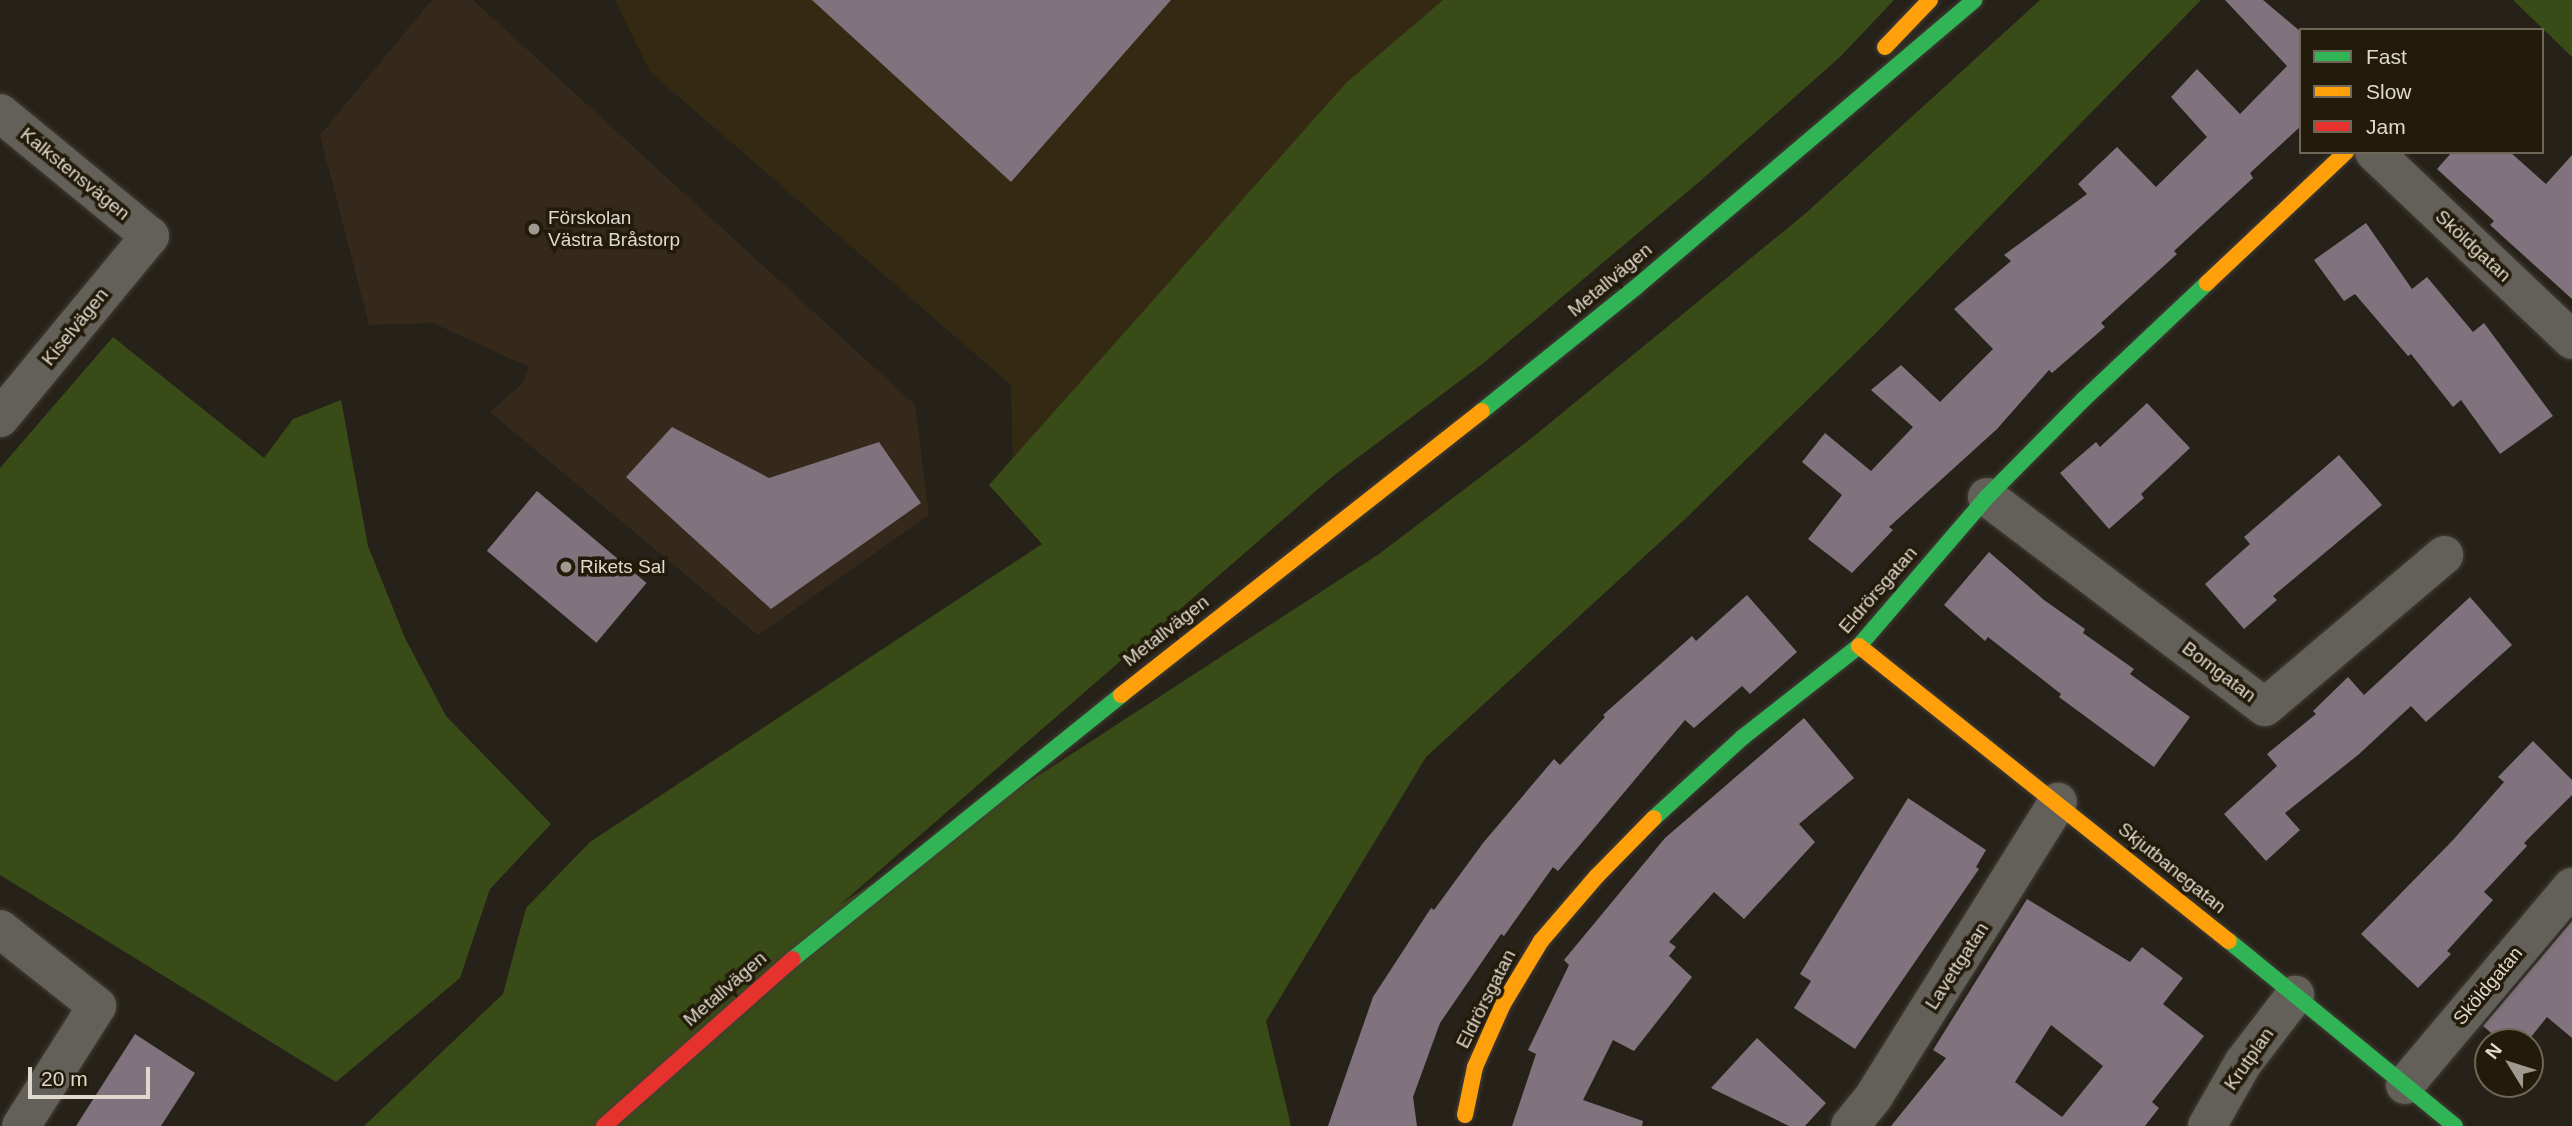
<!DOCTYPE html>
<meta charset="utf-8">
<style>
body{margin:0}
#map{position:relative;width:2572px;height:1126px;overflow:hidden;background:#272219;font-family:Helvetica,sans-serif}
div>[style]{position:absolute}
[style*='--x']{left:calc(var(--x)*1px);top:calc(var(--y)*1px);width:calc(var(--w)*1px);rotate:calc(var(--a)*1deg)}
.built>*{inset:0;background:#342913}
.education>*{inset:0;background:#35291c}
.green>*{inset:0;background:#394b16}
.building>*{inset:0;background:#80737d;transform-origin:0 0}
.roads{filter:drop-shadow(0 0 2px #413d36) drop-shadow(0 0 2px #413d36)}
.street>*{height:38px;margin:-19px;padding:0 19px;transform-origin:19px;border-radius:19px;background:#635f59}
.fast>*{height:16px;margin:-8px;padding:0 8px;transform-origin:8px;border-radius:8px;background:#30b455}
.slow>*{height:16px;margin:-8px;padding:0 8px;transform-origin:8px;border-radius:8px;background:#ff9f0a}
.jam>*{height:16px;margin:-8px;padding:0 8px;transform-origin:8px;border-radius:8px;background:#e5322d}
.dots>*{width:19px;height:19px;translate:-50% -50%;box-sizing:border-box;border:4px solid #231b0a;border-radius:50%}
span{translate:-50% -50%;white-space:nowrap;text-align:center;line-height:1.15;-webkit-text-stroke:7px #231b0a;paint-order:stroke}
.street-label{font-size:19px;color:#dfd9ce}
.poi-label{font-size:19px;color:#dfd9ce}
.left{translate:0 -50%;text-align:left}
.legend{position:absolute;left:2299px;top:28px;width:245px;height:126px;box-sizing:border-box;background:#231b0a;border:2px solid #6e6758;margin:0;padding:9px 12px;list-style:none;font-size:21px;color:#dfd9ce}
.legend li{display:flex;align-items:center;gap:14px;height:35px}
.legend b{width:35px;border:2px solid #6e6758}
.north{position:absolute;left:2474px;top:1028px;width:70px;height:70px;box-sizing:border-box;background:#231b0a;border:2px solid #6e6758;border-radius:50%;rotate:308deg;font-size:19px;font-weight:700;line-height:28px;text-align:center;color:#dfd9ce}
.north::after{content:'';display:block;margin:auto;width:24px;height:32px;background:#9f998f;clip-path:polygon(50% 0,100% 100%,50% 72%,0 100%)}
.scale{position:absolute;left:28px;top:1067px;width:122px;height:32px;box-sizing:border-box;border:4px solid #dfd9ce;border-top:0;padding-left:9px;font-size:21px;line-height:24px;white-space:nowrap;color:#dfd9ce;-webkit-text-stroke:5px #231b0a;paint-order:stroke}
</style>
<div id="map">
<div class="built">
<div style="clip-path:polygon(615px 0,1663px 0,1014px 518px,1011px 385px,650px 72px)"></div>
</div>
<div class="education">
<div style="clip-path:polygon(432px 0,473px 0,915px 405px,929px 515px,758px 635px,490px 412px,522px 384px,529px 367px,433px 323px,369px 325px,320px 135px)"></div>
</div>
<div class="green">
<div style="clip-path:polygon(1443px 0,1894px 0,1840px 57px,1699px 182px,1481px 365px,1332px 477px,841px 904px,1379px 554px,1528px 441px,1806px 213px,2040px 0,2201px 0,1875px 334px,1683px 521px,1426px 757px,1266px 1021px,1291px 1126px,364px 1126px,503px 994px,526px 908px,590px 842px,1042px 544px,989px 485px,1346px 83px)"></div>
<div style="clip-path:polygon(2513px 0,2572px 0,2572px 57px)"></div>
<div style="clip-path:polygon(113px 337px,264px 458px,293px 419px,341px 400px,368px 546px,405px 638px,446px 716px,551px 824px,490px 889px,460px 978px,336px 1082px,0 875px,0 468px)"></div>
</div>
<div class="building">
<div style="clip-path:polygon(812px 0,1171px 0,1011px 182px)"></div>
<div style="clip-path:polygon(2225px 0,2263px 0,2301px 32px,2301px 126px,2250px 173px,2253px 178px,2174px 251px,2177px 254px,2101px 323px,2105px 327px,2052px 373px,2049px 370px,1997px 429px,1889px 527px,1893px 530px,1852px 573px,1808px 539px,1842px 495px,1802px 462px,1825px 433px,1871px 471px,1913px 427px,1871px 390px,1901px 365px,1940px 402px,1993px 349px,1954px 309px,2011px 261px,2004px 255px,2087px 194px,2078px 184px,2117px 147px,2156px 187px,2207px 137px,2171px 97px,2197px 69px,2240px 114px,2287px 66px)"></div>
<div style="clip-path:polygon(2452px 152px,2510px 152px,2546px 184px,2572px 155px,2572px 299px,2490px 225px,2494px 221px,2437px 169px)"></div>
<div style="clip-path:polygon(2366px 223px,2412px 289px,2427px 277px,2473px 332px,2484px 323px,2553px 416px,2500px 454px,2461px 400px,2453px 407px,2411px 354px,2408px 356px,2355px 294px,2344px 301px,2314px 260px)"></div>
<div style="clip-path:polygon(2147px 403px,2190px 448px,2141px 494px,2144px 498px,2109px 529px,2060px 473px,2096px 442px,2100px 447px)"></div>
<div style="clip-path:polygon(672px 427px,769px 478px,879px 442px,921px 503px,771px 609px,626px 477px)"></div>
<div style="clip-path:polygon(2339px 455px,2382px 505px,2273px 596px,2277px 600px,2244px 629px,2205px 584px,2250px 544px,2244px 537px)"></div>
<div style="left:537px;top:491px;width:143px;height:78px;rotate:40deg"></div>
<div style="clip-path:polygon(1989px 552px,2044px 600px,2085px 629px,2083px 633px,2134px 669px,2130px 674px,2190px 717px,2154px 767px,2059px 697px,2061px 694px,1988px 637px,1985px 641px,1944px 605px)"></div>
<div style="clip-path:polygon(1747px 595px,1797px 652px,1750px 694px,1742px 686px,1694px 728px,1685px 720px,1558px 871px,1553px 867px,1504px 936px,1501px 934px,1440px 1023px,1413px 1097px,1417px 1126px,1328px 1126px,1373px 997px,1431px 908px,1434px 910px,1483px 843px,1554px 759px,1560px 765px,1605px 717px,1603px 715px,1692px 636px,1696px 641px)"></div>
<div style="clip-path:polygon(2470px 597px,2512px 645px,2426px 722px,2411px 706px,2358px 755px,2285px 813px,2300px 830px,2266px 861px,2224px 814px,2277px 766px,2267px 754px,2316px 714px,2313px 711px,2348px 677px,2364px 695px)"></div>
<div style="clip-path:polygon(1804px 718px,1854px 778px,1799px 824px,1815px 842px,1744px 919px,1714px 892px,1669px 942px,1676px 947px,1669px 956px,1692px 977px,1634px 1051px,1613px 1040px,1583px 1100px,1643px 1121px,1642px 1126px,1512px 1126px,1536px 1054px,1528px 1050px,1569px 965px,1564px 960px,1665px 838px)"></div>
<div style="clip-path:polygon(2533px 741px,2572px 780px,2572px 795px,2524px 843px,2527px 846px,2484px 892px,2493px 900px,2447px 951px,2451px 954px,2418px 988px,2361px 934px,2453px 840px,2504px 782px,2498px 777px)"></div>
<div style="clip-path:polygon(1908px 798px,1986px 850px,1976px 867px,1979px 869px,1855px 1049px,1794px 1008px,1811px 981px,1800px 974px)"></div>
<div style="clip-path:polygon(evenodd,2027px 899px,2130px 962px,2142px 947px,2183px 978px,2163px 1004px,2204px 1036px,2152px 1102px,2159px 1108px,2145px 1126px,1891px 1126px,1946px 1058px,1933px 1050px,2027px 899px,2051px 1025px,2103px 1066px,2062px 1117px,2015px 1082px,2051px 1025px)"></div>
<div style="clip-path:polygon(2572px 921px,2572px 1038px,2547px 1017px,2527px 1042px,2502px 1042px,2483px 1026px)"></div>
<div style="clip-path:polygon(135px 1034px,195px 1073px,161px 1126px,76px 1126px)"></div>
<div style="clip-path:polygon(1757px 1038px,1826px 1103px,1805px 1126px,1789px 1126px,1711px 1088px)"></div>
</div>
<div class="roads">
<div class="street">
<div style="--x:0;--y:113;--w:194;--a:39.4"></div>
<div style="--x:150;--y:236;--w:236;--a:129.5"></div>
<div style="--x:2374;--y:152;--w:273;--a:43.5"></div>
<div style="--x:1987;--y:497;--w:348;--a:37.1"></div>
<div style="--x:2265;--y:707;--w:235;--a:-40.3"></div>
<div style="--x:0;--y:929;--w:124;--a:38.4"></div>
<div style="--x:97;--y:1006;--w:142;--a:122.3"></div>
<div style="--x:2405;--y:1085;--w:259;--a:-49.9"></div>
<div style="--x:1850;--y:1126;--w:38;--a:-51"></div>
<div style="--x:1874;--y:1096;--w:347;--a:-58"></div>
<div style="--x:2207;--y:1126;--w:73;--a:-60.3"></div>
<div style="--x:2243;--y:1063;--w:86;--a:-52.6"></div>
</div>
<div class="fast">
<div style="--x:1482;--y:411;--w:196;--a:-38.8"></div>
<div style="--x:1635;--y:288;--w:445;--a:-40.3"></div>
<div style="--x:1654;--y:818;--w:120;--a:-42.3"></div>
<div style="--x:1743;--y:737;--w:147;--a:-38.1"></div>
<div style="--x:1859;--y:646;--w:196;--a:-49.3"></div>
<div style="--x:1987;--y:497;--w:138;--a:-45.3"></div>
<div style="--x:2084;--y:399;--w:169;--a:-43.3"></div>
<div style="--x:2229;--y:941;--w:292;--a:39.3"></div>
<div style="--x:793;--y:959;--w:421;--a:-38.8"></div>
</div>
<div class="slow">
<div style="--x:1885;--y:47;--w:65;--a:-46.2"></div>
<div style="--x:2207;--y:283;--w:191;--a:-43.3"></div>
<div style="--x:1859;--y:646;--w:473;--a:38.6"></div>
<div style="--x:1121;--y:695;--w:459;--a:-38.2"></div>
<div style="--x:1465;--y:1115;--w:49;--a:-78.2"></div>
<div style="--x:1475;--y:1067;--w:69;--a:-66"></div>
<div style="--x:1503;--y:1004;--w:74;--a:-58.9"></div>
<div style="--x:1541;--y:941;--w:86;--a:-49.3"></div>
<div style="--x:1597;--y:876;--w:81;--a:-45.5"></div>
</div>
<div class="jam">
<div style="--x:604;--y:1126;--w:252;--a:-41.5"></div>
</div>
</div>
<div class="dots">
<div style="left:534px;top:229px;background:#9f998f"></div>
<div style="left:566px;top:567px;background:#9f998f"></div>
</div>
<div class="street-label">
<span style="left:75px;top:174px;rotate:39deg">Kalkstensvägen</span>
<span style="left:2473px;top:246px;rotate:43deg">Sköldgatan</span>
<span style="left:1610px;top:280px;rotate:-40deg">Metallvägen</span>
<span style="left:75px;top:327px;rotate:-51deg">Kiselvägen</span>
<span style="left:1878px;top:590px;rotate:-49deg">Eldrörsgatan</span>
<span style="left:1166px;top:631px;rotate:-38deg">Metallvägen</span>
<span style="left:2219px;top:672px;rotate:37deg">Bomgatan</span>
<span style="left:2172px;top:868px;rotate:39deg">Skjutbanegatan</span>
<span style="left:1957px;top:966px;rotate:-57deg">Lavettgatan</span>
<span style="left:2488px;top:986px;rotate:-50deg">Sköldgatan</span>
<span style="left:725px;top:989px;rotate:-41deg">Metallvägen</span>
<span style="left:1486px;top:999px;rotate:-63deg">Eldrörsgatan</span>
<span style="left:2249px;top:1059px;rotate:-55deg">Krutplan</span>
</div>
<div class="poi-label">
<span class="left" style="left:548px;top:229px">Förskolan<br>Västra Bråstorp</span>
<span class="left" style="left:580px;top:567px">Rikets Sal</span>
</div>
<ul class="legend">
<li><b style="height:9px;background:#30b455"></b>Fast</li>
<li><b style="height:9px;background:#ff9f0a"></b>Slow</li>
<li><b style="height:9px;background:#e5322d"></b>Jam</li>
</ul>
<div class="north">N</div>
<div class="scale">20 m</div>
</div>
